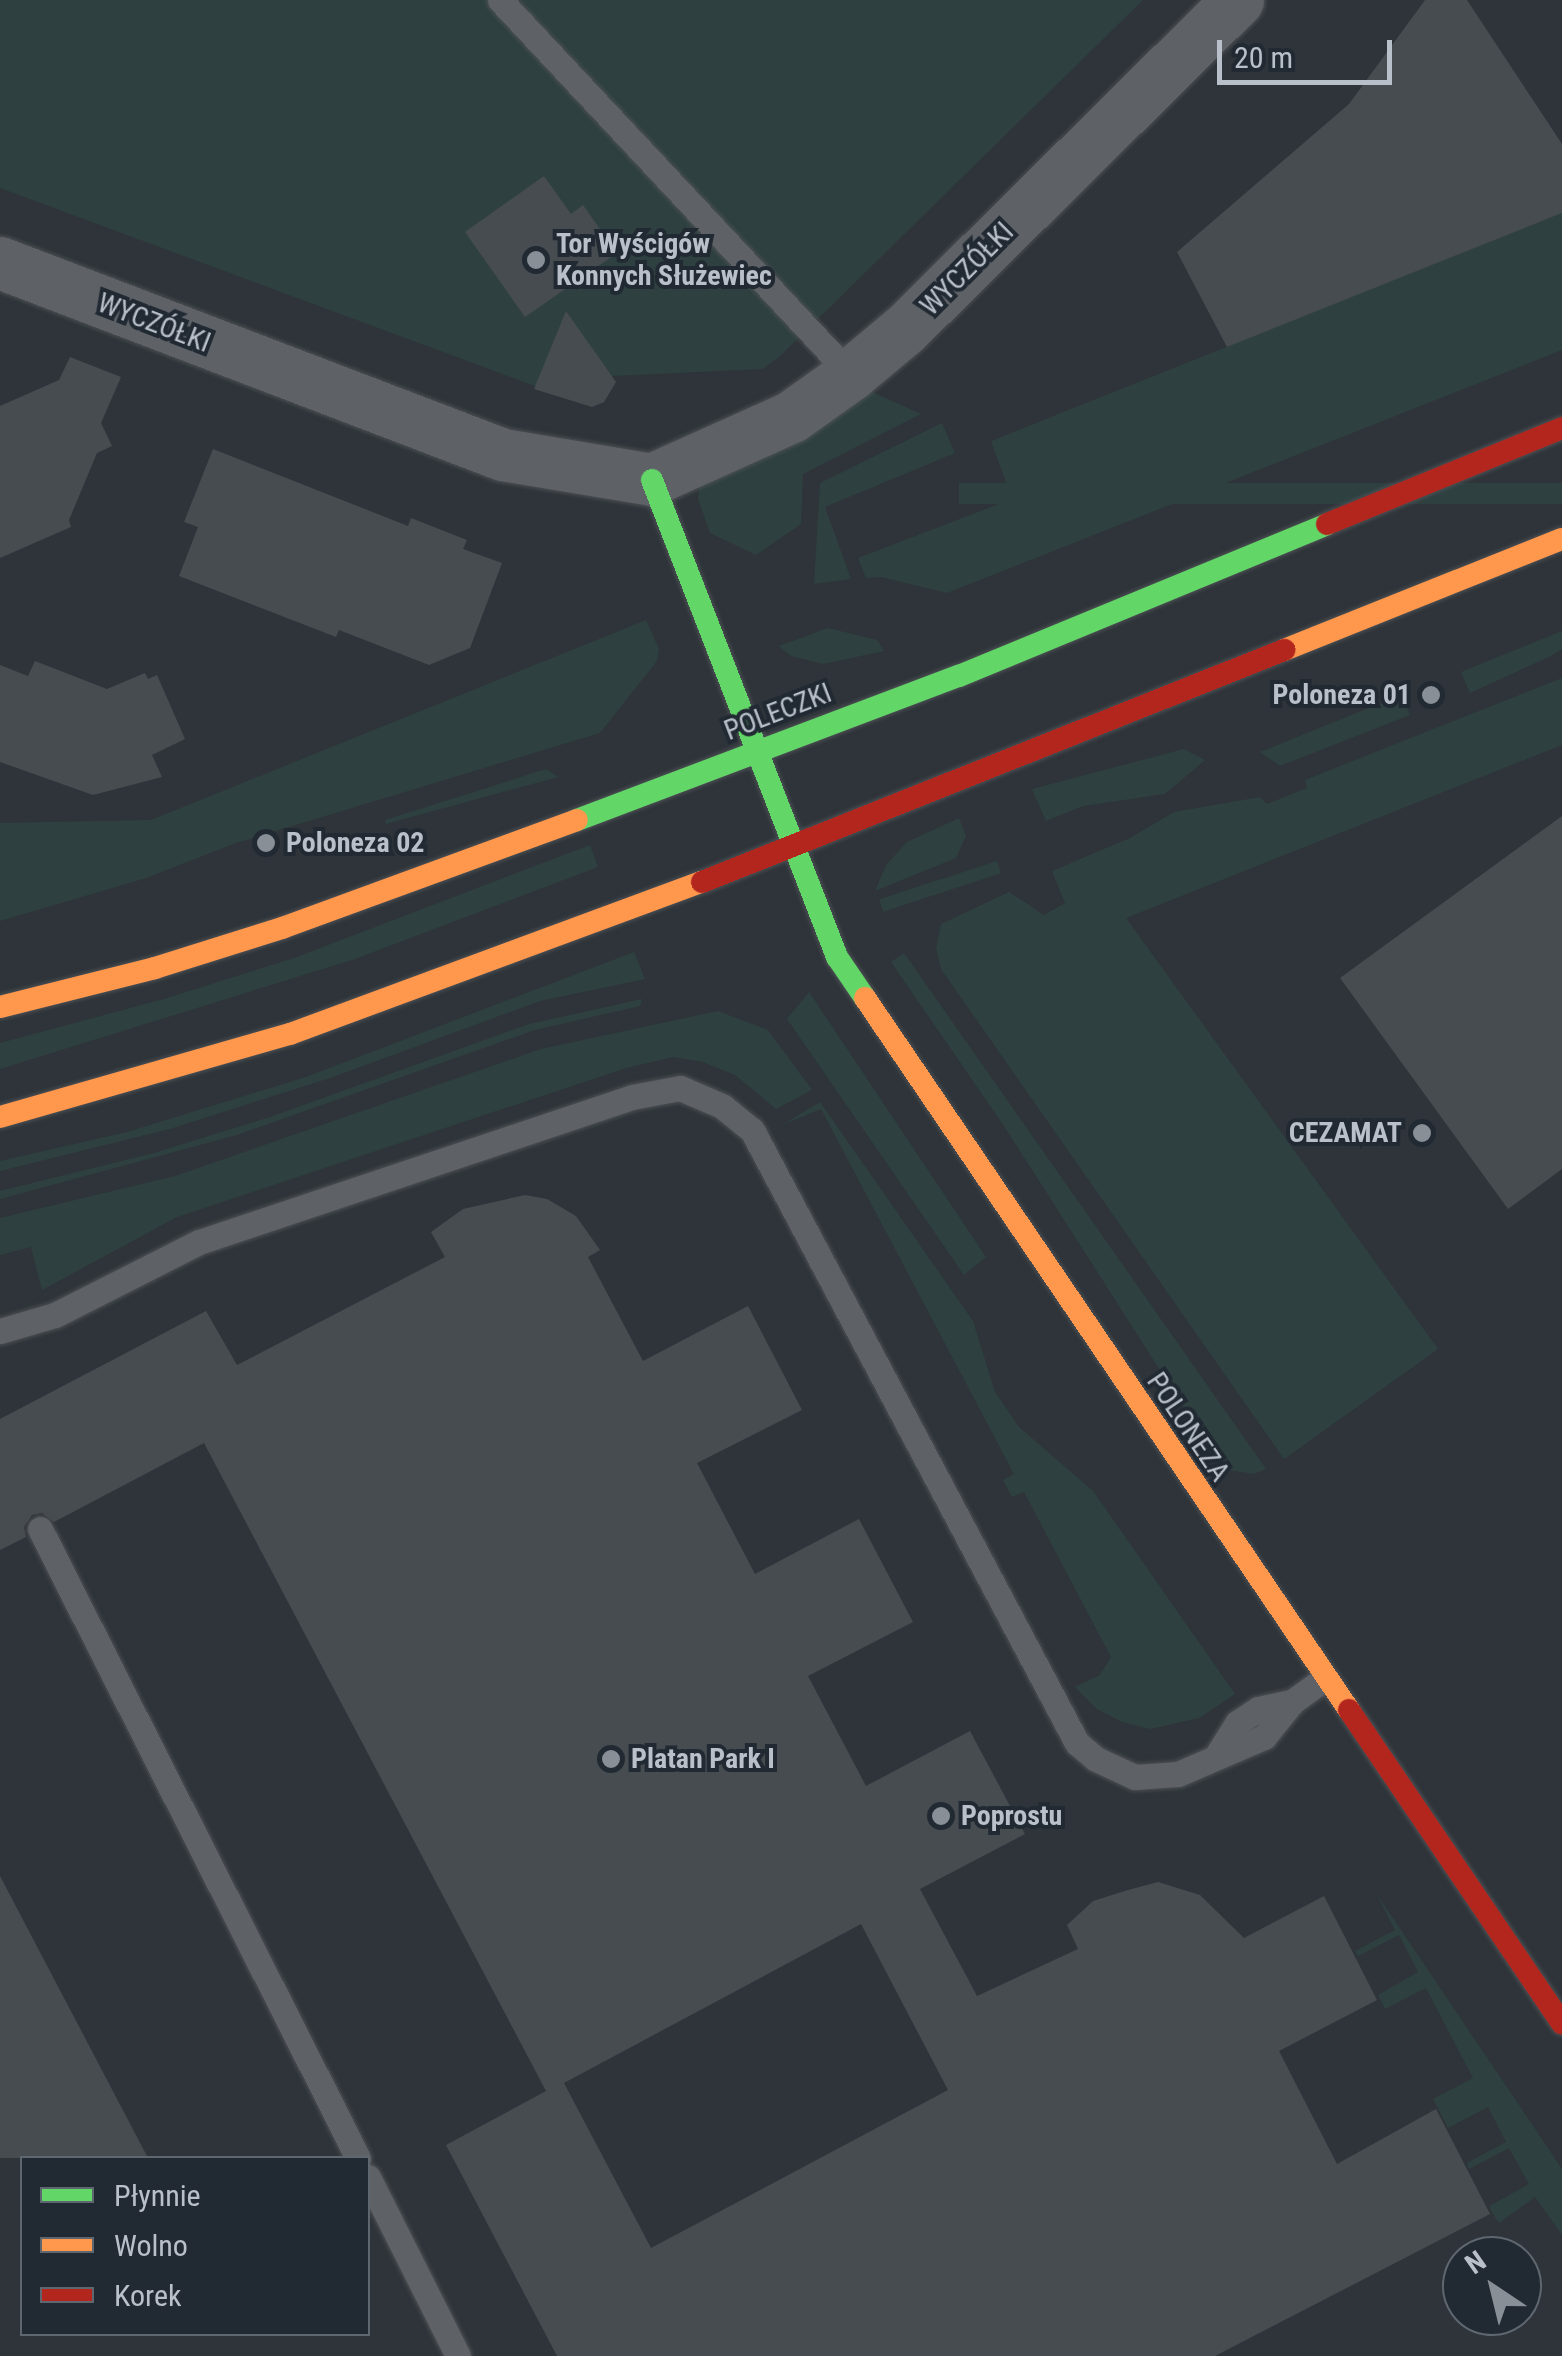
<!DOCTYPE html>
<meta charset="utf-8">
<style>
body{margin:0}
#map{position:relative;width:1562px;height:2356px;overflow:hidden;background:#2e3439;font-family:"Roboto Condensed",sans-serif}
div>[style]{position:absolute}
[style*='--x']{left:calc(var(--x)*1px);top:calc(var(--y)*1px);width:calc(var(--w)*1px);rotate:calc(var(--a)*1deg)}
.green>*{inset:0;background:#2e4040;transform-origin:0 0}
.building>*{inset:0;background:#474c51}
.roads{filter:drop-shadow(0 0 2px #4c5054) drop-shadow(0 0 2px #4c5054)}
.lane>*{height:25px;margin:-12.5px;padding:0 12.5px;transform-origin:12.5px;border-radius:12.5px;background:#5e6267}
.street>*{height:52px;margin:-26px;padding:0 26px;transform-origin:26px;border-radius:26px;background:#5e6267}
.fast>*{height:22px;margin:-11px;padding:0 11px;transform-origin:11px;border-radius:11px;background:#63d668}
.slow>*{height:22px;margin:-11px;padding:0 11px;transform-origin:11px;border-radius:11px;background:#ff974d}
.jam>*{height:22px;margin:-11px;padding:0 11px;transform-origin:11px;border-radius:11px;background:#b3261e}
.dots>*{width:28px;height:28px;translate:-50% -50%;box-sizing:border-box;border:5px solid #212a33;border-radius:50%}
span{translate:-50% -50%;white-space:nowrap;text-align:center;line-height:1.15;-webkit-text-stroke:8px #212a33;paint-order:stroke}
.poi-label{font-size:28px;color:#b9c0c9;font-weight:700}
.left{translate:0 -50%;text-align:left}
.right{translate:-100% -50%;text-align:right}
.street-label{font-size:28px;color:#b9c0c9}
.legend{position:absolute;left:20px;top:2156px;width:350px;height:180px;box-sizing:border-box;background:#212a33;border:2px solid #5e666f;margin:0;padding:12px 18px;list-style:none;font-size:30px;color:#b9c0c9}
.legend li{display:flex;align-items:center;gap:20px;height:50px}
.legend b{width:50px;border:2px solid #5e666f}
.north{position:absolute;left:1442px;top:2236px;width:100px;height:100px;box-sizing:border-box;background:#212a33;border:2px solid #5e666f;border-radius:50%;rotate:325deg;font-size:28px;font-weight:700;line-height:40px;text-align:center;color:#b9c0c9}
.north::after{content:'';display:block;margin:auto;width:35px;height:45px;background:#888f97;clip-path:polygon(50% 0,100% 100%,50% 72%,0 100%)}
.scale{position:absolute;left:1217px;top:40px;width:175px;height:45px;box-sizing:border-box;border:5px solid #b9c0c9;border-top:0;padding-left:12px;font-size:30px;line-height:35px;white-space:nowrap;color:#b9c0c9;-webkit-text-stroke:8px #212a33;paint-order:stroke}
</style>
<div id="map">
<div class="green">
<div style="clip-path:polygon(0 0,1143px 0,778px 358px,762px 369px,612px 376px,605px 400px,592px 407px,0 188px)"></div>
<div style="clip-path:polygon(1562px 213px,1562px 350px,947px 593px,881px 577px,866px 578px,858px 558px,1012px 499px,991px 441px)"></div>
<div style="clip-path:polygon(872px 392px,921px 414px,803px 474px,801px 524px,756px 555px,710px 533px,698px 499px,700px 486px)"></div>
<div style="clip-path:polygon(942px 423px,955px 453px,825px 507px,851px 579px,814px 584px,820px 483px)"></div>
<div style="left:1562px;top:483px;width:21px;height:603px;rotate:90deg"></div>
<div style="clip-path:polygon(646px 620px,659px 649px,657px 661px,600px 733px,236px 843px,146px 878px,0 921px,0 823px,151px 820px)"></div>
<div style="clip-path:polygon(828px 628px,877px 640px,884px 651px,823px 664px,791px 656px,779px 646px)"></div>
<div style="clip-path:polygon(1562px 631px,1562px 649px,1551px 656px,1470px 693px,1461px 672px)"></div>
<div style="clip-path:polygon(1562px 678px,1562px 745px,1126px 918px,1438px 1349px,1284px 1459px,941px 969px,936px 948px,941px 924px,1009px 892px,1044px 915px,1065px 903px,1052px 871px,1130px 838px,1174px 812px,1260px 797px,1267px 804px,1307px 788px,1305px 780px)"></div>
<div style="clip-path:polygon(1401px 695px,1410px 715px,1280px 766px,1260px 752px)"></div>
<div style="clip-path:polygon(1184px 749px,1205px 760px,1165px 794px,1083px 806px,1046px 821px,1032px 789px)"></div>
<div style="clip-path:polygon(546px 769px,558px 777px,386px 824px,385px 820px)"></div>
<div style="clip-path:polygon(959px 818px,966px 836px,956px 858px,875px 891px,886px 865px,907px 842px)"></div>
<div style="clip-path:polygon(590px 845px,598px 867px,355px 959px,0 1069px,0 1043px,164px 999px,294px 958px)"></div>
<div style="left:997px;top:861px;width:13px;height:124px;rotate:72deg"></div>
<div style="clip-path:polygon(634px 952px,645px 979px,540px 1001px,333px 1077px,170px 1129px,0 1171px,0 1161px,127px 1132px,306px 1077px)"></div>
<div style="clip-path:polygon(904px 953px,1266px 1469px,1254px 1474px,1229px 1470px,1215px 1456px,1004px 1126px,891px 962px)"></div>
<div style="clip-path:polygon(809px 992px,986px 1257px,964px 1275px,787px 1019px)"></div>
<div style="clip-path:polygon(642px 999px,640px 1006px,535px 1030px,237px 1135px,0 1199px,0 1191px,154px 1153px,270px 1117px,529px 1024px)"></div>
<div style="clip-path:polygon(718px 1011px,768px 1030px,812px 1090px,776px 1109px,735px 1075px,703px 1062px,673px 1057px,626px 1068px,177px 1217px,42px 1290px,31px 1247px,0 1255px,0 1218px,175px 1176px,541px 1049px)"></div>
<div style="clip-path:polygon(820px 1102px,973px 1321px,995px 1392px,1019px 1427px,1093px 1491px,1235px 1694px,1199px 1718px,1150px 1729px,1122px 1722px,1097px 1709px,1075px 1687px,1100px 1675px,1111px 1657px,1024px 1492px,1012px 1497px,1003px 1480px,1014px 1474px,821px 1109px,782px 1125px)"></div>
<div style="clip-path:polygon(1376px 1893px,1562px 2169px,1562px 2235px,1535px 2197px,1499px 2223px,1493px 2214px,1489px 2206px,1529px 2184px,1509px 2148px,1469px 2169px,1467px 2163px,1506px 2142px,1488px 2107px,1448px 2128px,1433px 2099px,1473px 2078px,1426px 1988px,1385px 2009px,1378px 1995px,1418px 1972px,1399px 1935px,1358px 1956px,1355px 1951px,1395px 1930px)"></div>
</div>
<div class="building">
<div style="clip-path:polygon(1425px 0,1467px 0,1562px 144px,1562px 213px,1227px 347px,1177px 252px,1349px 104px)"></div>
<div style="clip-path:polygon(544px 176px,571px 214px,583px 205px,617px 253px,525px 317px,465px 232px)"></div>
<div style="clip-path:polygon(566px 311px,616px 382px,604px 402px,592px 407px,534px 389px)"></div>
<div style="clip-path:polygon(70px 357px,121px 377px,101px 423px,112px 446px,97px 453px,69px 520px,71px 527px,0 558px,0 406px,59px 380px)"></div>
<div style="clip-path:polygon(213px 449px,408px 526px,411px 518px,467px 540px,463px 549px,502px 563px,470px 648px,429px 665px,339px 630px,336px 637px,179px 576px,198px 527px,184px 522px)"></div>
<div style="clip-path:polygon(35px 661px,107px 689px,145px 673px,148px 679px,157px 675px,185px 739px,152px 755px,162px 777px,93px 795px,0 762px,0 665px,28px 676px)"></div>
<div style="clip-path:polygon(1562px 816px,1562px 1169px,1508px 1209px,1340px 978px)"></div>
<div style="clip-path:polygon(evenodd,525px 1195px,547px 1199px,576px 1216px,600px 1250px,588px 1257px,643px 1361px,748px 1306px,802px 1410px,697px 1463px,755px 1574px,859px 1519px,913px 1622px,808px 1676px,866px 1786px,970px 1731px,1025px 1834px,920px 1889px,977px 1996px,1078px 1949px,1067px 1925px,1093px 1901px,1128px 1890px,1158px 1882px,1200px 1895px,1244px 1938px,1324px 1896px,1377px 2000px,1279px 2051px,1337px 2164px,1436px 2109px,1490px 2214px,1215px 2356px,557px 2356px,446px 2145px,546px 2091px,204px 1443px,54px 1522px,42px 1513px,32px 1515px,24px 1527px,26px 1537px,0 1550px,0 1419px,206px 1311px,237px 1365px,445px 1257px,431px 1232px,463px 1209px,525px 1195px,861px 1924px,948px 2090px,651px 2248px,564px 2083px,861px 1924px)"></div>
<div style="clip-path:polygon(0 1876px,148px 2158px,0 2158px)"></div>
</div>
<div class="roads">
<div class="lane">
<div style="--x:500;--y:0;--w:514;--a:46.89"></div>
<div style="--x:0;--y:1331;--w:57;--a:-16.2"></div>
<div style="--x:55;--y:1315;--w:161;--a:-26.9"></div>
<div style="--x:199;--y:1242;--w:457;--a:-18.5"></div>
<div style="--x:632;--y:1097;--w:49;--a:-10.6"></div>
<div style="--x:680;--y:1088;--w:46;--a:23.2"></div>
<div style="--x:722;--y:1106;--w:38;--a:39"></div>
<div style="--x:752;--y:1130;--w:694;--a:62.07"></div>
<div style="--x:1077;--y:1743;--w:25;--a:40"></div>
<div style="--x:1096;--y:1759;--w:43;--a:24.8"></div>
<div style="--x:1135;--y:1777;--w:43;--a:-4"></div>
<div style="--x:1178;--y:1774;--w:94;--a:-23.3"></div>
<div style="--x:1264;--y:1737;--w:45;--a:-51.3"></div>
<div style="--x:1292;--y:1702;--w:39;--a:-36"></div>
<div style="--x:40;--y:1529;--w:705;--a:63.18"></div>
<div style="--x:1217;--y:1755;--w:38;--a:-58"></div>
<div style="--x:1237;--y:1723;--w:25;--a:-34"></div>
<div style="--x:1258;--y:1709;--w:35;--a:-12"></div>
<div style="--x:368;--y:2177;--w:200;--a:63.3"></div>
</div>
<div class="street">
<div style="--x:0;--y:263;--w:538;--a:20.89"></div>
<div style="--x:503;--y:455;--w:151;--a:9.5"></div>
<div style="--x:652;--y:480;--w:154;--a:-24.2"></div>
<div style="--x:792;--y:417;--w:72;--a:-35.4"></div>
<div style="--x:851;--y:375;--w:72;--a:-39.9"></div>
<div style="--x:906;--y:329;--w:467;--a:-44.7"></div>
</div>
<div class="fast">
<div style="--x:652;--y:480;--w:512;--a:68.8"></div>
<div style="--x:837;--y:957;--w:50;--a:55.7"></div>
<div style="--x:577;--y:820;--w:408;--a:-20.7"></div>
<div style="--x:959;--y:676;--w:398;--a:-22.4"></div>
</div>
<div class="slow">
<div style="--x:1284;--y:650;--w:299;--a:-21.8"></div>
<div style="--x:865;--y:998;--w:861;--a:55.79"></div>
<div style="--x:0;--y:1007;--w:160;--a:-14.1"></div>
<div style="--x:155;--y:968;--w:133;--a:-17.5"></div>
<div style="--x:282;--y:928;--w:314;--a:-20.1"></div>
<div style="--x:0;--y:1117;--w:302;--a:-16"></div>
<div style="--x:290;--y:1034;--w:439;--a:-20.3"></div>
</div>
<div class="jam">
<div style="--x:1327;--y:524;--w:254;--a:-22.2"></div>
<div style="--x:702;--y:882;--w:627;--a:-21.73"></div>
<div style="--x:1349;--y:1710;--w:379;--a:55.8"></div>
</div>
</div>
<div class="dots">
<div style="left:536px;top:260px;background:#888f97"></div>
<div style="left:1431px;top:695px;background:#888f97"></div>
<div style="left:266px;top:843px;background:#888f97"></div>
<div style="left:1422px;top:1133px;background:#888f97"></div>
<div style="left:611px;top:1759px;background:#888f97"></div>
<div style="left:941px;top:1816px;background:#888f97"></div>
</div>
<div class="poi-label">
<span class="left" style="left:556px;top:260px">Tor Wyścigów<br>Konnych Służewiec</span>
<span class="right" style="left:1411px;top:695px">Poloneza 01</span>
<span class="left" style="left:286px;top:843px">Poloneza 02</span>
<span class="right" style="left:1402px;top:1133px">CEZAMAT</span>
<span class="left" style="left:631px;top:1759px">Platan Park I</span>
<span class="left" style="left:961px;top:1816px">Poprostu</span>
</div>
<div class="street-label">
<span style="left:967px;top:269px;rotate:-45deg">WYCZÓŁKI</span>
<span style="left:154px;top:323px;rotate:21deg">WYCZÓŁKI</span>
<span style="left:778px;top:712px;rotate:-21deg">POLECZKI</span>
<span style="left:1188px;top:1427px;rotate:56deg">POLONEZA</span>
</div>
<ul class="legend">
<li><b style="height:12px;background:#63d668"></b>Płynnie</li>
<li><b style="height:12px;background:#ff974d"></b>Wolno</li>
<li><b style="height:12px;background:#b3261e"></b>Korek</li>
</ul>
<div class="north">N</div>
<div class="scale">20 m</div>
</div>
